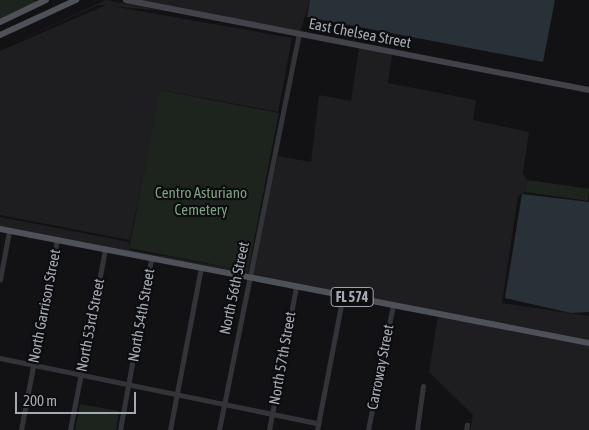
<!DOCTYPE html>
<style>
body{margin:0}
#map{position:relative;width:589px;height:430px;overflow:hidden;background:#121214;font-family:"Asap Condensed",sans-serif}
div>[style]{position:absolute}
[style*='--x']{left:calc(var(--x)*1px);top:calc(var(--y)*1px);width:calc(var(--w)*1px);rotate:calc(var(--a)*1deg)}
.built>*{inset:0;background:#1e1e21}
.green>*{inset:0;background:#1d241e;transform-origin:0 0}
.water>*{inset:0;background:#293138}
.street>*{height:4.5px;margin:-2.25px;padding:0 2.25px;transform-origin:2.25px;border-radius:2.25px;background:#333439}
.secondary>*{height:5.5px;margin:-2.75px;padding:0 2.75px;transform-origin:2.75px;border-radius:2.75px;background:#414349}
.primary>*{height:6px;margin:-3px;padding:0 3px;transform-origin:3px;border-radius:3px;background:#4f5158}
span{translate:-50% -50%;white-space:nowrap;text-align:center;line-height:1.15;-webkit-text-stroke:4.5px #0d0d0f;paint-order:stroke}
.shield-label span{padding:1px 4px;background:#0d0d0f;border:1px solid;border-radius:4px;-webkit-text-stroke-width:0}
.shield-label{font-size:14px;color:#a4a9b4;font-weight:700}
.street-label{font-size:15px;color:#a4a9b4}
.park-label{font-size:15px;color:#7ba07e}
.scale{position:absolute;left:15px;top:392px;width:121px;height:22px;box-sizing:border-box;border:2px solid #a4a9b4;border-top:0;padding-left:6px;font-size:15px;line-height:18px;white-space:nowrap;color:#a4a9b4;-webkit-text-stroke:4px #0d0d0f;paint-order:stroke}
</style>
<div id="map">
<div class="built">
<div style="clip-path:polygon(106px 0,165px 11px,98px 5px,0 49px)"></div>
<div style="clip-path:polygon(137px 0,310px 0,300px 32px)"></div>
<div style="clip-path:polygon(106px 5px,292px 38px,278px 112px,161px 90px,130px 240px,0 215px,0 51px)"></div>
<div style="clip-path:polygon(359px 48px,392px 55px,388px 83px,476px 100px,473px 120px,529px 132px,523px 173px,527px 180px,525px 192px,518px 196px,502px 303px,589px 316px,589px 340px,251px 276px,278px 156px,311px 162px,319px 95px,351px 101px)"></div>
<div style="clip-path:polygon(0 217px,129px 242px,130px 250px,248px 271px,247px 275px,0 227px)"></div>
<div style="clip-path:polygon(438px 316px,589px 345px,589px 430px,470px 430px,473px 415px,429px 372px)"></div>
</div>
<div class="green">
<div style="clip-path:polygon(0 0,34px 0,36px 2px,0 19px)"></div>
<div style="left:160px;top:90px;width:121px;height:161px;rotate:11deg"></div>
<div style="left:527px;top:180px;width:63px;height:12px;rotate:8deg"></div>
<div style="clip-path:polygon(80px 404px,119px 411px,116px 430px,75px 430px)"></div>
</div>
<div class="water">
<div style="clip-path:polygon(310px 0,555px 0,543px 62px,307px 17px)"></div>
<div style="clip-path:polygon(522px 194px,589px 202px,589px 312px,571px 313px,505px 298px)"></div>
</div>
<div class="street">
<div style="--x:0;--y:280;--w:50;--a:-79.6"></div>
<div style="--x:0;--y:358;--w:325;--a:11.6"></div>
<div style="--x:21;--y:430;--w:193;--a:-79.3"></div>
<div style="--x:70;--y:430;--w:183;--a:-79"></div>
<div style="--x:120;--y:430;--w:174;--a:-79.7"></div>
<div style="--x:170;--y:430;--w:165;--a:-79.2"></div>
<div style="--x:219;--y:430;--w:404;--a:-78.6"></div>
<div style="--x:269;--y:430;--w:146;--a:-79.3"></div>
<div style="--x:317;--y:430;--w:137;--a:-79.1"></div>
<div style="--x:368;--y:430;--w:127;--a:-78.7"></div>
<div style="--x:417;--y:430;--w:44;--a:-82.2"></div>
<div style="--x:466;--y:430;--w:5;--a:-79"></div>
</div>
<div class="secondary">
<div style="--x:126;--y:0;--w:472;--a:11"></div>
</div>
<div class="primary">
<div style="--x:0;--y:22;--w:51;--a:-25.6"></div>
<div style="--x:0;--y:35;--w:84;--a:-24.7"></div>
<div style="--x:0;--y:229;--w:600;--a:10.95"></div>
</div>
<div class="shield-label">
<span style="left:352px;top:297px">FL 574</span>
</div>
<div class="street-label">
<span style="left:360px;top:33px;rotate:11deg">East Chelsea Street</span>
<span style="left:234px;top:288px;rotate:-78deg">North 56th Street</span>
<span style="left:44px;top:306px;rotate:-79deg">North Garrison Street</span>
<span style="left:141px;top:315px;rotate:-80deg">North 54th Street</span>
<span style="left:90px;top:325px;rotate:-79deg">North 53rd Street</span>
<span style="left:282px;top:358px;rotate:-80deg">North 57th Street</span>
<span style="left:380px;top:367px;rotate:-79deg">Carroway Street</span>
</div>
<div class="park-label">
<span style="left:201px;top:201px">Centro Asturiano<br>Cemetery</span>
</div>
<div class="scale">200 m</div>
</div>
